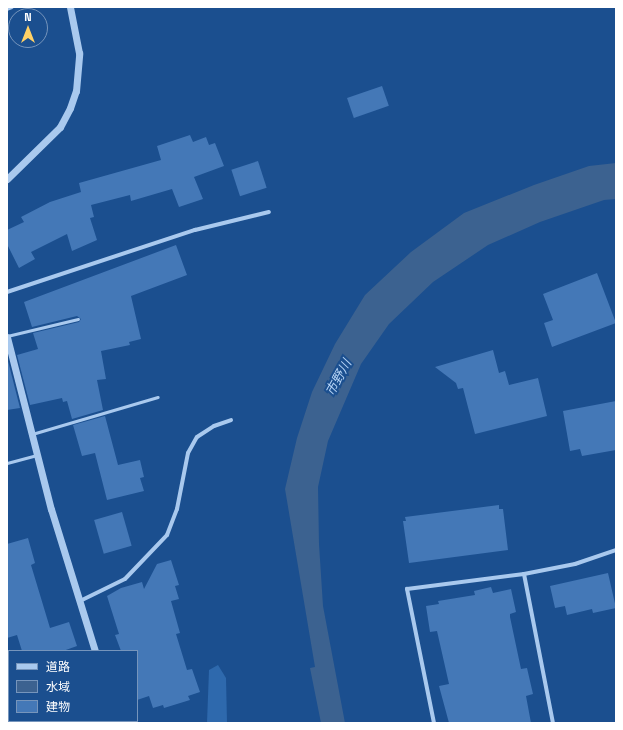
<!DOCTYPE html>
<meta charset="utf-8">
<style>
body{margin:0}
#map{position:relative;width:623px;height:730px;overflow:hidden;background:#1b4f8f;font-family:"Space Grotesk","Noto Sans JP",sans-serif}
div>[style]{position:absolute}
[style*='--x']{left:calc(var(--x)*1px);top:calc(var(--y)*1px);width:calc(var(--w)*1px);rotate:calc(var(--a)*1deg)}
.green>*{inset:0;background:#2e69ad}
.water>*{inset:0;background:#3c6290}
.building>*{inset:0;background:#4478b7;transform-origin:0 0}
.service>*{height:3px;margin:-1.5px;padding:0 1.5px;transform-origin:1.5px;border-radius:1.5px;background:#a9c9ee}
.minor>*{height:4px;margin:-2px;padding:0 2px;transform-origin:2px;border-radius:2px;background:#a9c9ee}
.tertiary>*{height:7px;margin:-3.5px;padding:0 3.5px;transform-origin:3.5px;border-radius:3.5px;background:#a9c9ee}
span{translate:-50% -50%;white-space:nowrap;text-align:center;line-height:1.15;-webkit-text-stroke:4px #1b4f8f;paint-order:stroke}
.water-label{font-size:13px;color:#b5d3f5;font-style:italic}
.frame{position:absolute;inset:0;border:8px solid #fff;pointer-events:none}
.legend{position:absolute;left:8px;top:650px;width:130px;height:72px;box-sizing:border-box;background:#1b4f8f;border:1px solid #7695bc;margin:0;padding:5px 7px;list-style:none;font-size:12px;color:#fff}
.legend li{display:flex;align-items:center;gap:8px;height:20px}
.legend b{width:20px;border:1px solid #7695bc}
.north{position:absolute;left:8px;top:8px;width:40px;height:40px;box-sizing:border-box;background:#1b4f8f;border:1px solid #7695bc;border-radius:50%;rotate:0deg;font-size:11px;font-weight:700;line-height:16px;text-align:center;color:#fff}
.north::after{content:'';display:block;margin:auto;width:14px;height:18px;background:#ffd166;clip-path:polygon(50% 0,100% 100%,50% 72%,0 100%)}
</style>
<div id="map">
<div class="green">
<div style="clip-path:polygon(218px 665px,226px 678px,227px 723px,207px 723px,209px 670px)"></div>
</div>
<div class="water">
<div style="clip-path:polygon(616px 163px,616px 199px,604px 200px,540px 222px,488px 245px,433px 282px,389px 324px,361px 364px,328px 441px,318px 487px,319px 544px,323px 606px,345px 723px,321px 723px,310px 668px,315px 667px,285px 489px,297px 438px,312px 392px,335px 344px,365px 295px,411px 252px,464px 213px,534px 185px,589px 166px)"></div>
</div>
<div class="building">
<div style="left:382px;top:86px;width:21px;height:37px;rotate:71deg"></div>
<div style="clip-path:polygon(190px 135px,193px 142px,206px 137px,209px 145px,215px 143px,224px 166px,194px 177px,203px 199px,179px 207px,172px 189px,131px 201px,130px 195px,91px 205px,94px 217px,90px 218px,97px 240px,72px 251px,67px 234px,31px 252px,35px 259px,19px 268px,7px 244px,7px 230px,24px 222px,21px 217px,50px 202px,81px 192px,79px 183px,161px 160px,157px 146px)"></div>
<div style="left:258px;top:161px;width:28px;height:28px;rotate:72deg"></div>
<div style="clip-path:polygon(176px 245px,187px 275px,131px 296px,141px 339px,129px 342px,130px 345px,101px 351px,106px 379px,97px 380px,103px 410px,72px 419px,67px 401px,63px 402px,62px 398px,30px 405px,17px 355px,38px 349px,33px 333px,79px 322px,81px 319px,77px 316px,32px 327px,24px 302px)"></div>
<div style="clip-path:polygon(597px 273px,616px 323px,552px 347px,544px 323px,553px 320px,543px 294px)"></div>
<div style="clip-path:polygon(493px 350px,499px 373px,505px 371px,509px 385px,538px 378px,547px 416px,475px 434px,463px 388px,458px 389px,456px 383px,435px 367px)"></div>
<div style="clip-path:polygon(7px 357px,20px 408px,7px 410px)"></div>
<div style="clip-path:polygon(616px 401px,616px 450px,582px 456px,580px 449px,570px 451px,563px 411px)"></div>
<div style="clip-path:polygon(105px 416px,118px 465px,140px 460px,144px 477px,140px 478px,144px 491px,107px 500px,95px 453px,82px 456px,73px 425px)"></div>
<div style="clip-path:polygon(499px 505px,499px 509px,503px 509px,508px 550px,409px 563px,403px 521px,406px 521px,405px 517px)"></div>
<div style="left:122px;top:512px;width:35px;height:29px;rotate:74deg"></div>
<div style="clip-path:polygon(28px 538px,35px 563px,31px 565px,50px 628px,69px 622px,77px 646px,63px 651px,22px 651px,17px 635px,7px 638px,7px 544px)"></div>
<div style="clip-path:polygon(171px 560px,179px 585px,175px 586px,179px 599px,171px 601px,180px 633px,176px 634px,187px 670px,192px 669px,200px 692px,188px 696px,190px 700px,164px 708px,163px 705px,153px 708px,149px 696px,137px 700px,137px 651px,121px 651px,115px 635px,119px 634px,107px 596px,121px 588px,142px 582px,144px 589px,157px 564px)"></div>
<div style="clip-path:polygon(608px 573px,616px 608px,593px 613px,592px 609px,567px 615px,565px 606px,555px 608px,550px 586px)"></div>
<div style="clip-path:polygon(491px 587px,493px 593px,511px 589px,516px 612px,510px 614px,510px 617px,521px 669px,527px 668px,533px 694px,526px 696px,531px 723px,449px 723px,439px 686px,449px 684px,437px 631px,430px 632px,426px 606px,439px 604px,438px 601px,475px 595px,474px 591px)"></div>
</div>
<div class="service">
<div style="--x:7;--y:336;--w:73;--a:-13.5"></div>
<div style="--x:32;--y:434;--w:131;--a:-16.4"></div>
<div style="--x:7;--y:463;--w:30;--a:-15"></div>
</div>
<div class="minor">
<div style="--x:7;--y:9;--w:5;--a:-22"></div>
<div style="--x:7;--y:292;--w:198;--a:-18.3"></div>
<div style="--x:195;--y:230;--w:76;--a:-13.7"></div>
<div style="--x:524;--y:574;--w:152;--a:79"></div>
<div style="--x:80;--y:601;--w:50;--a:-26.1"></div>
<div style="--x:125;--y:579;--w:61;--a:-46.3"></div>
<div style="--x:167;--y:535;--w:28;--a:-69"></div>
<div style="--x:177;--y:509;--w:57;--a:-78.9"></div>
<div style="--x:188;--y:453;--w:18;--a:-61"></div>
<div style="--x:197;--y:437;--w:20;--a:-33"></div>
<div style="--x:214;--y:426;--w:18;--a:-19"></div>
<div style="--x:434;--y:723;--w:137;--a:-101.4"></div>
<div style="--x:407;--y:589;--w:118;--a:-7.3"></div>
<div style="--x:524;--y:574;--w:52;--a:-11.1"></div>
<div style="--x:575;--y:564;--w:43;--a:-18.9"></div>
</div>
<div class="tertiary">
<div style="--x:7;--y:179;--w:74;--a:-44.5"></div>
<div style="--x:60;--y:127;--w:21;--a:-62"></div>
<div style="--x:70;--y:108;--w:18;--a:-71"></div>
<div style="--x:76;--y:91;--w:38;--a:-85"></div>
<div style="--x:79;--y:53;--w:47;--a:-101.1"></div>
<div style="--x:7;--y:337;--w:178;--a:75.7"></div>
<div style="--x:51;--y:509;--w:149;--a:72.8"></div>
<div style="--x:115;--y:721;--w:2;--a:63"></div>
</div>
<div class="water-label">
<span style="left:339px;top:378px;rotate:-61deg">市野川</span>
</div>
<div class="frame"></div>
<ul class="legend">
<li><b style="height:5px;background:#a9c9ee"></b>道路</li>
<li><b style="height:11px;background:#3c6290"></b>水域</li>
<li><b style="height:11px;background:#4478b7"></b>建物</li>
</ul>
<div class="north">N</div>
</div>
